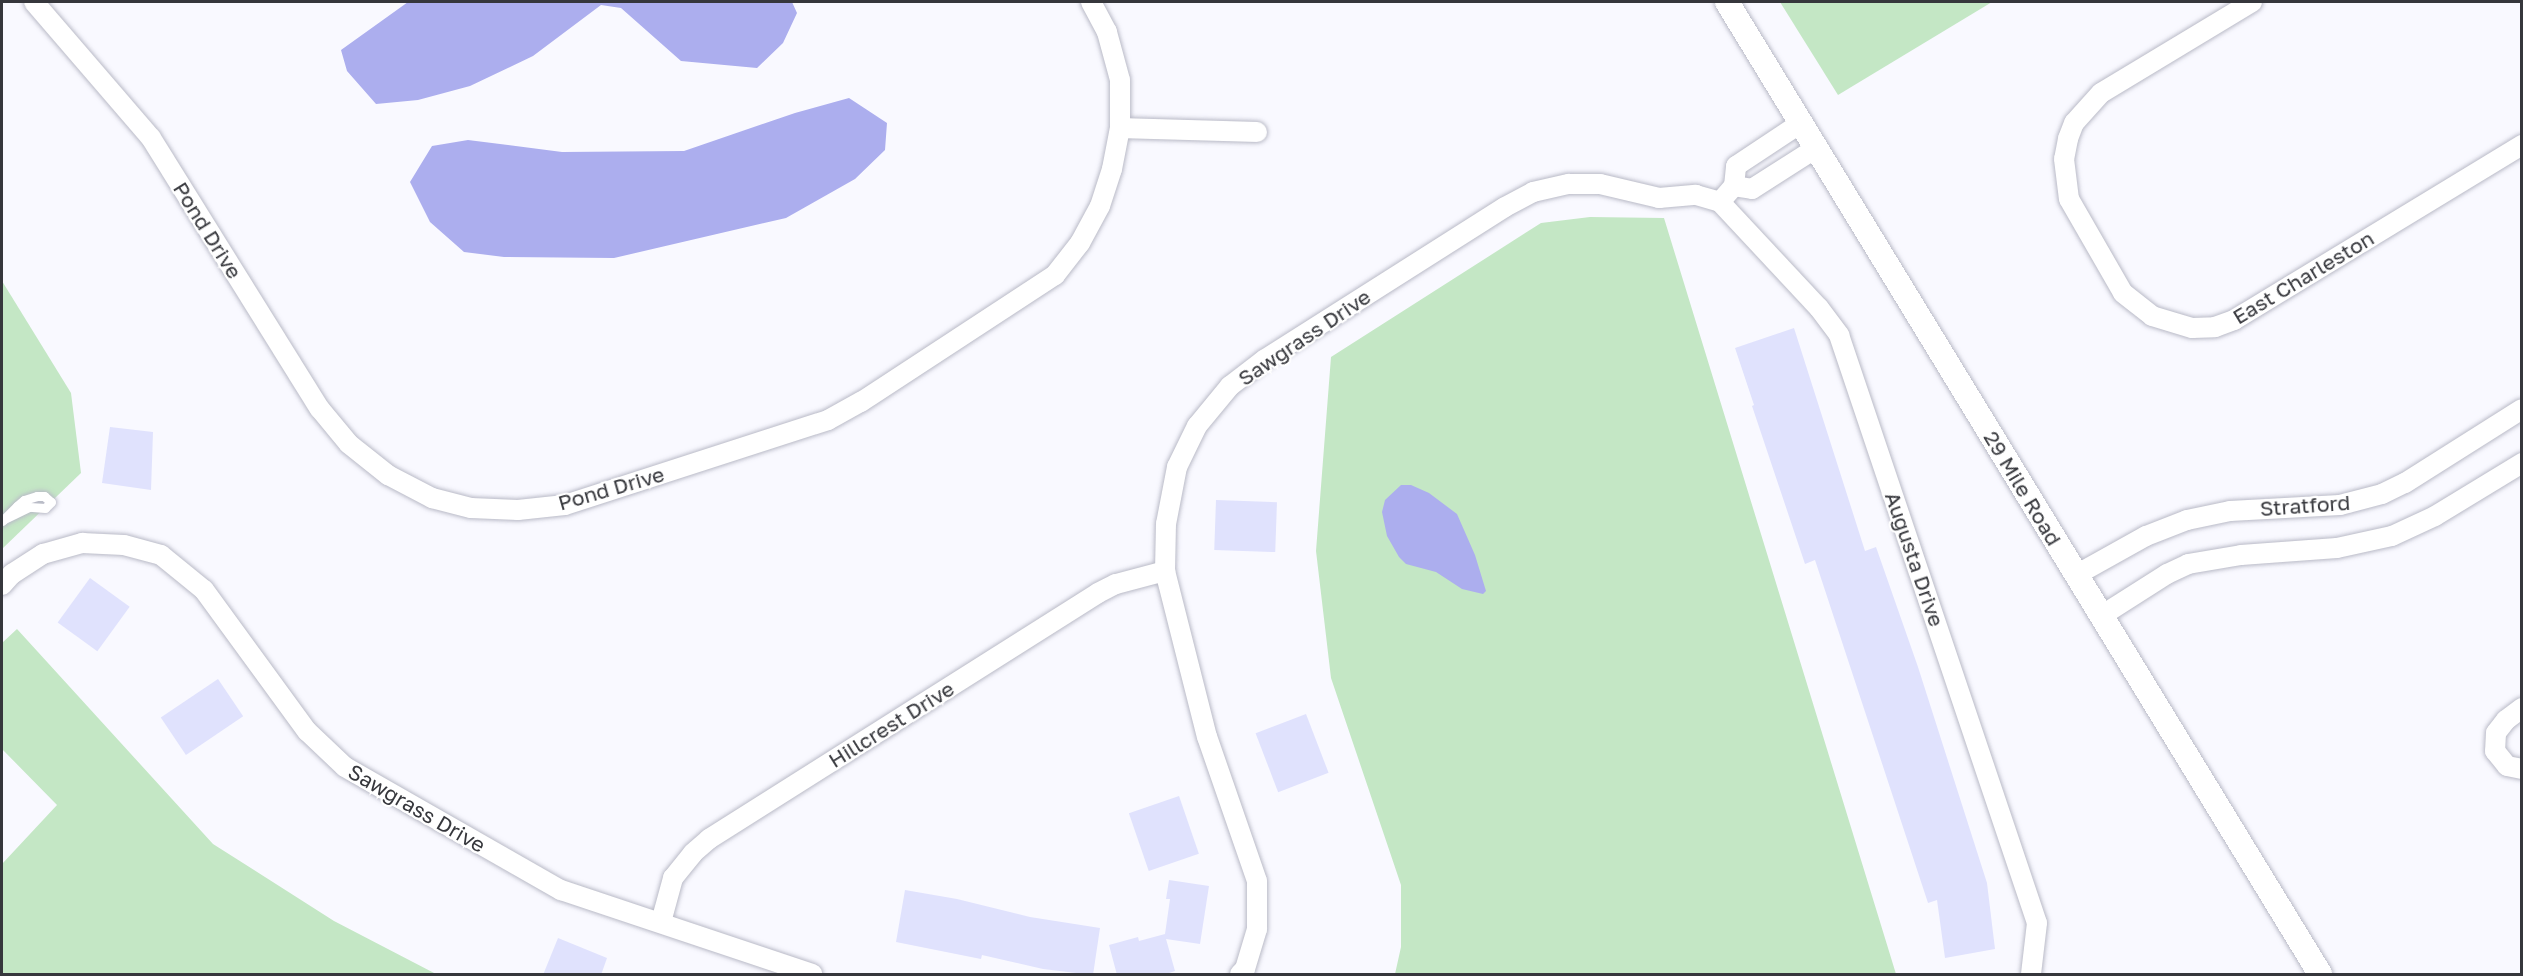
<!DOCTYPE html>
<style>
body{margin:0}
#map{position:relative;width:2523px;height:976px;overflow:hidden;background:#f9f9ff;font-family:"Golos Text",sans-serif}
div>[style]{position:absolute}
[style*='--x']{left:calc(var(--x)*1px);top:calc(var(--y)*1px);width:calc(var(--w)*1px);rotate:calc(var(--a)*1deg)}
.green>*{inset:0;background:#c4e7c5}
.water>*{inset:0;background:#acaeee}
.building>*{inset:0;background:#e0e2fd;transform-origin:0 0}
.roads{filter:drop-shadow(0 0 2px #b9bac7) drop-shadow(0 0 2px #b9bac7)}
.service>*{height:9px;margin:-4.5px;padding:0 4.5px;transform-origin:4.5px;border-radius:4.5px;background:#fff}
.minor>*{height:20px;margin:-10px;padding:0 10px;transform-origin:10px;border-radius:10px;background:#fff}
.tertiary>*{height:24px;margin:-12px;padding:0 12px;transform-origin:12px;border-radius:12px;background:#fff}
span{translate:-50% -50%;white-space:nowrap;text-align:center;line-height:1.15;-webkit-text-stroke:4.5px #fff;paint-order:stroke}
.street-label{font-size:21px;color:#36373c}
.frame{position:absolute;inset:0;border:3px solid #36373c;pointer-events:none}
</style>
<div id="map">
<div class="green">
<div style="clip-path:polygon(1780px 2px,1992px 2px,1838px 95px)"></div>
<div style="clip-path:polygon(1590px 217px,1664px 218px,1896px 974px,1395px 974px,1401px 947px,1401px 885px,1331px 678px,1316px 551px,1331px 357px,1541px 223px)"></div>
<div style="clip-path:polygon(2px 281px,71px 393px,81px 473px,2px 549px)"></div>
<div style="clip-path:polygon(17px 629px,213px 844px,334px 921px,436px 974px,2px 974px,2px 864px,57px 805px,2px 749px,2px 643px)"></div>
</div>
<div class="water">
<div style="clip-path:polygon(408px 2px,792px 2px,797px 13px,783px 43px,757px 68px,681px 61px,621px 8px,601px 5px,533px 56px,470px 86px,418px 100px,376px 104px,347px 71px,341px 50px)"></div>
<div style="clip-path:polygon(849px 98px,887px 123px,885px 150px,855px 179px,786px 218px,614px 258px,504px 257px,464px 252px,430px 222px,410px 182px,432px 146px,468px 140px,562px 152px,684px 151px,795px 113px)"></div>
<div style="clip-path:polygon(1401px 485px,1411px 485px,1429px 493px,1457px 514px,1475px 555px,1486px 591px,1483px 594px,1462px 589px,1436px 572px,1406px 564px,1399px 557px,1387px 536px,1382px 512px,1385px 500px)"></div>
</div>
<div class="building">
<div style="clip-path:polygon(1794px 328px,1865px 551px,1876px 547px,1918px 667px,1987px 883px,1995px 949px,1945px 958px,1937px 900px,1928px 903px,1815px 560px,1805px 564px,1752px 406px,1754px 405px,1735px 348px)"></div>
<div style="clip-path:polygon(110px 427px,153px 432px,151px 490px,102px 483px)"></div>
<div style="left:1216px;top:500px;width:61px;height:50px;rotate:2deg"></div>
<div style="left:90px;top:578px;width:49px;height:55px;rotate:36deg"></div>
<div style="left:218px;top:679px;width:45px;height:69px;rotate:56deg"></div>
<div style="left:1306px;top:714px;width:63px;height:54px;rotate:69deg"></div>
<div style="left:1179px;top:796px;width:61px;height:53px;rotate:71deg"></div>
<div style="clip-path:polygon(1169px 880px,1209px 886px,1200px 944px,1166px 939px,1175px 971px,1163px 975px,1117px 975px,1109px 945px,1138px 937px,1139px 941px,1165px 934px,1170px 899px,1166px 899px)"></div>
<div style="clip-path:polygon(905px 890px,957px 899px,1030px 917px,1100px 928px,1093px 975px,1043px 969px,982px 955px,981px 959px,896px 942px)"></div>
<div style="clip-path:polygon(558px 938px,607px 958px,601px 975px,543px 975px)"></div>
</div>
<div class="roads">
<div class="service">
<div style="--x:2;--y:521;--w:21;--a:-45"></div>
<div style="--x:17;--y:506;--w:9;--a:-41"></div>
<div style="--x:24;--y:500;--w:14;--a:-17"></div>
<div style="--x:37;--y:496;--w:7;--a:0"></div>
<div style="--x:44;--y:496;--w:9;--a:41"></div>
<div style="--x:51;--y:502;--w:8;--a:135"></div>
<div style="--x:45;--y:508;--w:16;--a:-176"></div>
<div style="--x:29;--y:507;--w:28;--a:154"></div>
</div>
<div class="minor">
<div style="--x:34;--y:2;--w:179;--a:49.3"></div>
<div style="--x:151;--y:138;--w:319;--a:58.1"></div>
<div style="--x:320;--y:409;--w:45;--a:50.4"></div>
<div style="--x:349;--y:444;--w:50;--a:38.5"></div>
<div style="--x:388;--y:475;--w:50;--a:27.6"></div>
<div style="--x:432;--y:498;--w:40;--a:14.4"></div>
<div style="--x:471;--y:508;--w:47;--a:2.4"></div>
<div style="--x:518;--y:510;--w:47;--a:-6.1"></div>
<div style="--x:565;--y:505;--w:276;--a:-17.9"></div>
<div style="--x:828;--y:420;--w:38;--a:-29"></div>
<div style="--x:861;--y:402;--w:232;--a:-33.2"></div>
<div style="--x:1055;--y:275;--w:41;--a:-52"></div>
<div style="--x:1080;--y:243;--w:42;--a:-61.6"></div>
<div style="--x:1100;--y:206;--w:39;--a:-72"></div>
<div style="--x:1112;--y:169;--w:42;--a:-79"></div>
<div style="--x:1120;--y:128;--w:48;--a:-90"></div>
<div style="--x:1120;--y:80;--w:50;--a:-105.2"></div>
<div style="--x:1107;--y:32;--w:34;--a:-118"></div>
<div style="--x:2252;--y:2;--w:176;--a:148.9"></div>
<div style="--x:2101;--y:93;--w:40;--a:132"></div>
<div style="--x:2074;--y:123;--w:17;--a:111"></div>
<div style="--x:2068;--y:139;--w:20;--a:101"></div>
<div style="--x:2064;--y:159;--w:40;--a:82.9"></div>
<div style="--x:2069;--y:199;--w:108;--a:60.1"></div>
<div style="--x:2123;--y:293;--w:37;--a:38"></div>
<div style="--x:2152;--y:316;--w:42;--a:16.7"></div>
<div style="--x:2192;--y:328;--w:23;--a:-2"></div>
<div style="--x:2215;--y:327;--w:20;--a:-20"></div>
<div style="--x:2234;--y:320;--w:337;--a:-31.3"></div>
<div style="--x:1120;--y:128;--w:137;--a:1.7"></div>
<div style="--x:1734;--y:186;--w:18;--a:9"></div>
<div style="--x:1752;--y:189;--w:76;--a:-32.6"></div>
<div style="--x:1720;--y:202;--w:145;--a:47"></div>
<div style="--x:1819;--y:308;--w:34;--a:53"></div>
<div style="--x:1839;--y:335;--w:620;--a:71.39"></div>
<div style="--x:2037;--y:923;--w:51;--a:96.7"></div>
<div style="--x:1720;--y:202;--w:21;--a:-49"></div>
<div style="--x:1734;--y:186;--w:20;--a:-84"></div>
<div style="--x:1736;--y:166;--w:78;--a:-33.5"></div>
<div style="--x:2076;--y:575;--w:80;--a:-29.1"></div>
<div style="--x:2146;--y:536;--w:44;--a:-21.3"></div>
<div style="--x:2187;--y:520;--w:44;--a:-11.8"></div>
<div style="--x:2230;--y:511;--w:110;--a:-3.1"></div>
<div style="--x:2340;--y:505;--w:43;--a:-14.7"></div>
<div style="--x:2382;--y:494;--w:25;--a:-26"></div>
<div style="--x:2405;--y:483;--w:138;--a:-32.3"></div>
<div style="--x:2;--y:585;--w:15;--a:-48"></div>
<div style="--x:12;--y:574;--w:37;--a:-33"></div>
<div style="--x:43;--y:554;--w:41;--a:-15.8"></div>
<div style="--x:82;--y:543;--w:42;--a:2.7"></div>
<div style="--x:124;--y:545;--w:38;--a:15"></div>
<div style="--x:161;--y:555;--w:55;--a:39.1"></div>
<div style="--x:204;--y:590;--w:175;--a:53.9"></div>
<div style="--x:307;--y:731;--w:52;--a:43.5"></div>
<div style="--x:345;--y:767;--w:249;--a:29.7"></div>
<div style="--x:561;--y:890;--w:265;--a:18.5"></div>
<div style="--x:2101;--y:616;--w:78;--a:-32.5"></div>
<div style="--x:2167;--y:574;--w:23;--a:-25"></div>
<div style="--x:2188;--y:564;--w:54;--a:-9.6"></div>
<div style="--x:2241;--y:555;--w:96;--a:-4.2"></div>
<div style="--x:2337;--y:548;--w:56;--a:-12.3"></div>
<div style="--x:2392;--y:536;--w:47;--a:-24.9"></div>
<div style="--x:2435;--y:516;--w:102;--a:-31.3"></div>
<div style="--x:2522;--y:708;--w:20;--a:143"></div>
<div style="--x:2506;--y:720;--w:16;--a:128"></div>
<div style="--x:2496;--y:733;--w:18;--a:93"></div>
<div style="--x:2495;--y:751;--w:19;--a:51"></div>
<div style="--x:2507;--y:766;--w:15;--a:11"></div>
<div style="--x:661;--y:922;--w:46;--a:-74.7"></div>
<div style="--x:673;--y:878;--w:32;--a:-51"></div>
<div style="--x:693;--y:853;--w:21;--a:-41"></div>
<div style="--x:709;--y:839;--w:460;--a:-32.3"></div>
<div style="--x:1098;--y:593;--w:20;--a:-27"></div>
<div style="--x:1116;--y:584;--w:51;--a:-14.9"></div>
<div style="--x:1240;--y:974;--w:7;--a:-45"></div>
<div style="--x:1245;--y:969;--w:42;--a:-73.3"></div>
<div style="--x:1257;--y:929;--w:48;--a:-90"></div>
<div style="--x:1257;--y:881;--w:152;--a:-109.1"></div>
<div style="--x:1207;--y:737;--w:171;--a:-104.2"></div>
<div style="--x:1165;--y:571;--w:47;--a:-88.8"></div>
<div style="--x:1166;--y:524;--w:58;--a:-79.1"></div>
<div style="--x:1177;--y:467;--w:46;--a:-64"></div>
<div style="--x:1197;--y:426;--w:52;--a:-50.5"></div>
<div style="--x:1230;--y:386;--w:43;--a:-37.4"></div>
<div style="--x:1264;--y:360;--w:285;--a:-32.4"></div>
<div style="--x:1505;--y:207;--w:32;--a:-28"></div>
<div style="--x:1533;--y:192;--w:37;--a:-13"></div>
<div style="--x:1569;--y:184;--w:31;--a:0"></div>
<div style="--x:1600;--y:184;--w:61;--a:13.3"></div>
<div style="--x:1659;--y:198;--w:37;--a:-5"></div>
<div style="--x:1696;--y:195;--w:25;--a:16"></div>
</div>
<div class="tertiary">
<div style="--x:1727;--y:2;--w:1139;--a:58.61"></div>
</div>
</div>
<div class="street-label">
<span style="left:208px;top:230px;rotate:58deg">Pond Drive</span>
<span style="left:2303px;top:277px;rotate:-31deg">East Charleston</span>
<span style="left:1304px;top:337px;rotate:-34deg">Sawgrass Drive</span>
<span style="left:611px;top:488px;rotate:-16deg">Pond Drive</span>
<span style="left:2023px;top:488px;rotate:59deg">29 Mile Road</span>
<span style="left:2305px;top:505px;rotate:-4deg">Stratford</span>
<span style="left:1915px;top:559px;rotate:71deg">Augusta Drive</span>
<span style="left:891px;top:724px;rotate:-32deg">Hillcrest Drive</span>
<span style="left:417px;top:808px;rotate:30deg">Sawgrass Drive</span>
</div>
<div class="frame"></div>
</div>
